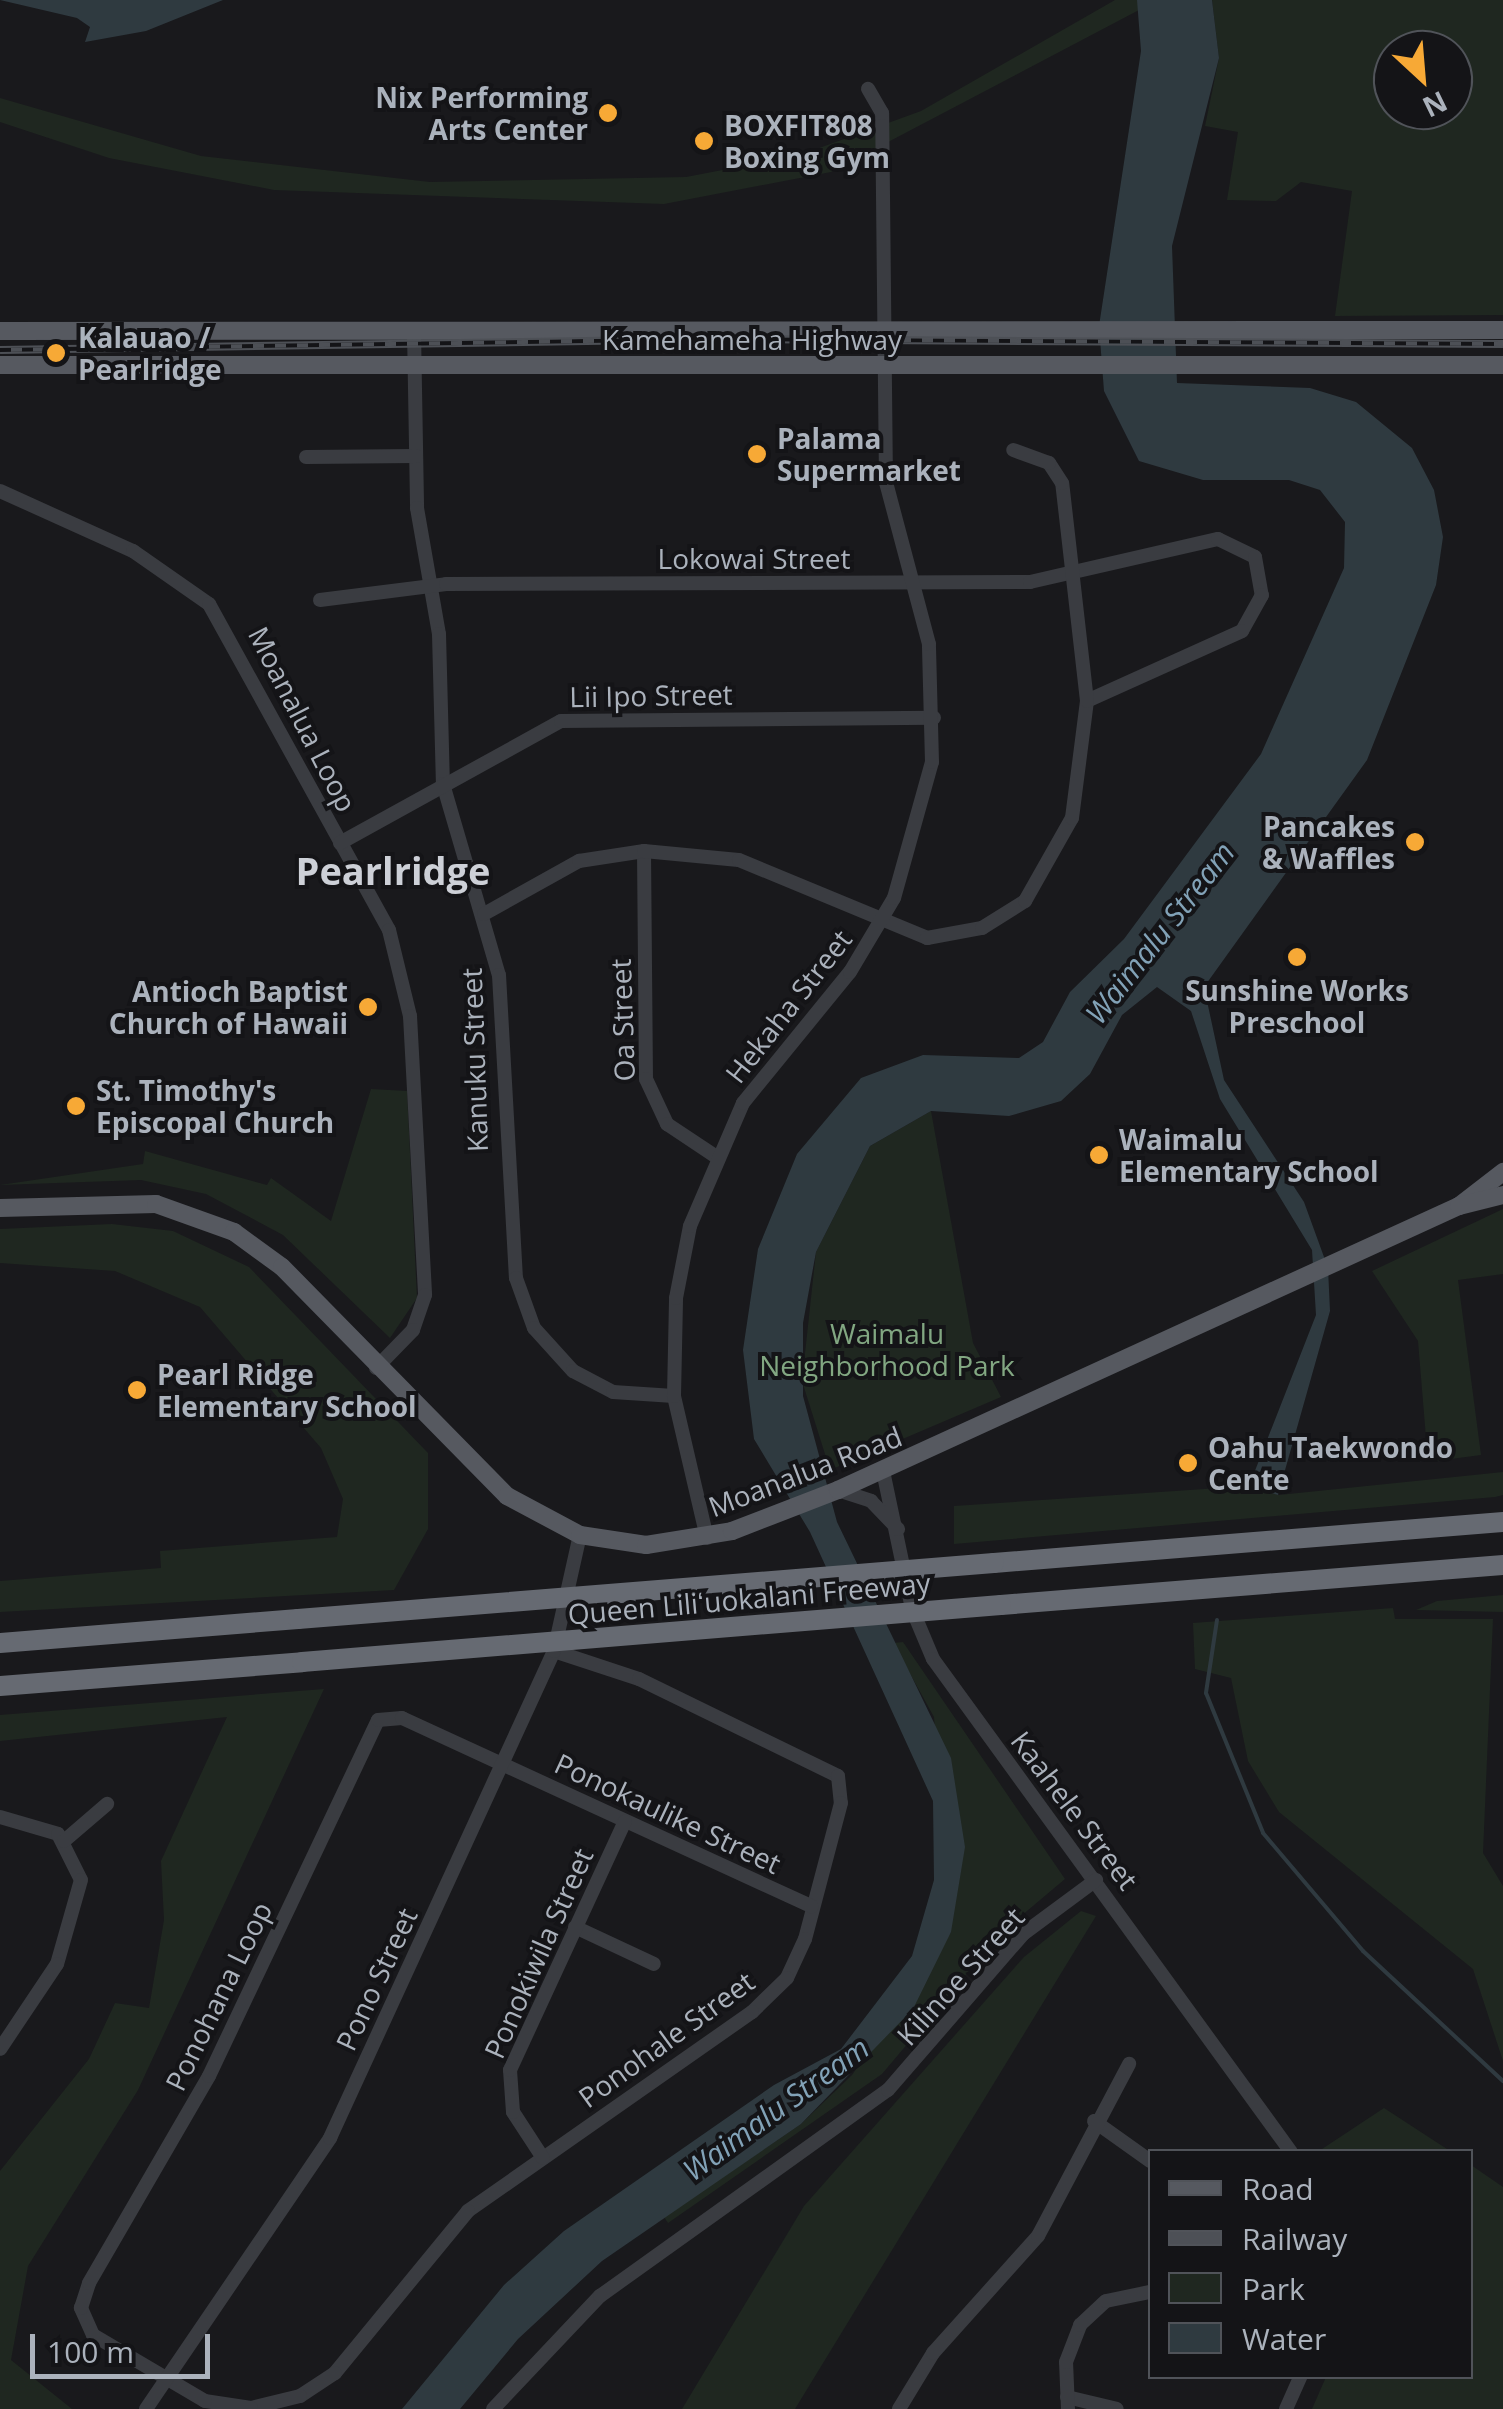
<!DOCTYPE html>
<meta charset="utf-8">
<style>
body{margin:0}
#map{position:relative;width:1503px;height:2409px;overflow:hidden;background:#19191c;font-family:"Open Sans",sans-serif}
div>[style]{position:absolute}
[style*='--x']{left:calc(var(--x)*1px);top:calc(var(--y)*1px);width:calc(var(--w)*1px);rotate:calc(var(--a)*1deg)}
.green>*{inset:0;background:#1f2720}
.water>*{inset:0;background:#2f3a40}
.stream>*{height:4px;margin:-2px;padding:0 2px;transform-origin:2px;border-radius:2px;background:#2f3a40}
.minor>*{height:14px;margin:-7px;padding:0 7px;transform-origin:7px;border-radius:7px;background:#3a3c41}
.major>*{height:18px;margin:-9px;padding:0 9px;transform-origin:9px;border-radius:9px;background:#565960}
.highway>*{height:20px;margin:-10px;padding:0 10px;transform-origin:10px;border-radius:10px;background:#666a72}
.rail>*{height:8px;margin-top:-4px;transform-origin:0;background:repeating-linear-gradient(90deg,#141417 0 11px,#4d5056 0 22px);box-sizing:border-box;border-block:2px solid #4d5056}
.highway-bridge>*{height:20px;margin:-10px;padding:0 10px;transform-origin:10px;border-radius:10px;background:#666a72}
.dots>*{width:28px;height:28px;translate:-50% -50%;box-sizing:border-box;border:5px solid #141417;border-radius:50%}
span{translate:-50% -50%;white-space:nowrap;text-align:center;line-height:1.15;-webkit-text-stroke:8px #141417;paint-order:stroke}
.poi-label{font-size:28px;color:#abb2bc;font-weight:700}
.right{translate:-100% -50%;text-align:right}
.left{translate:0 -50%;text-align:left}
.street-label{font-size:28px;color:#abb2bc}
.park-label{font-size:28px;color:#82a782}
.water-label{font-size:30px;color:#82a2b7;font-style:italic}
.district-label{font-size:38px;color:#cdd0d7;font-weight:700}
.legend{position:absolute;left:1148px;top:2149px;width:325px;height:230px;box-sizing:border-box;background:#141417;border:2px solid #505359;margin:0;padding:12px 18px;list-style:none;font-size:30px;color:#abb2bc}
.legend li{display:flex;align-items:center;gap:20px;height:50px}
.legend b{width:50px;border:2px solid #505359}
.north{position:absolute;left:1373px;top:30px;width:100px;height:100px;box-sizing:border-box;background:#141417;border:2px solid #505359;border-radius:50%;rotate:154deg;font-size:28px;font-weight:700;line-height:40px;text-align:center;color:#abb2bc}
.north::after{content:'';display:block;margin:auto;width:35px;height:45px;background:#f7a936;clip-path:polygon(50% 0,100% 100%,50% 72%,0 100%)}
.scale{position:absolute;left:30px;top:2334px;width:180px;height:45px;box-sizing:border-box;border:5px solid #abb2bc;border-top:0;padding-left:12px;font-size:30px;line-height:35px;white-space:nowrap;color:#abb2bc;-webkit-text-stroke:8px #141417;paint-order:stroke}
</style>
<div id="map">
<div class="green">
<div style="clip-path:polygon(1115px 0,1158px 0,831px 172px,664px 204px,274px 190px,109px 158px,0 122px,0 98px,201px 156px,430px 182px,686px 177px,800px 155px,921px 111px)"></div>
<div style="clip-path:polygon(evenodd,1212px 0,1503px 0,1503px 315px,1335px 316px,1352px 191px,1301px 182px,1276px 201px,1227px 200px,1238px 132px,1205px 126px,1219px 58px,1212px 0,1393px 50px,1453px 50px,1453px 110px,1393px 110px,1393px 50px)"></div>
<div style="clip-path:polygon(371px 1089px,407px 1091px,417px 1298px,390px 1338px,283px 1235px,206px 1194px,141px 1180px,0 1185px,143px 1164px,145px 1151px,267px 1185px,271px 1178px,331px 1221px)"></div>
<div style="clip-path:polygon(931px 1111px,973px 1343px,1001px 1397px,830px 1470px,802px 1381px,816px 1252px,870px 1146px)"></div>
<div style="clip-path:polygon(1503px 1209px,1503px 1274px,1458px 1280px,1481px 1455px,1428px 1462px,1418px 1341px,1372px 1271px)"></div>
<div style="clip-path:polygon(112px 1224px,173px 1231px,249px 1267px,428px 1453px,428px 1529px,394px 1590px,0 1612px,0 1581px,161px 1568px,160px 1551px,337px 1537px,343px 1499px,321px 1448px,200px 1307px,115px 1271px,0 1263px,0 1229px)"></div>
<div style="clip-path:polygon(1503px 1472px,1503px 1495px,1495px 1497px,954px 1544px,954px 1506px,1249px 1486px,1279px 1495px)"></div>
<div style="clip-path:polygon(1503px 1595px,1503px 1612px,1416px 1610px,1437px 1601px)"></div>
<div style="clip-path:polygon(1393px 1608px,1395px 1619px,1493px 1619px,1483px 1853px,1503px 1886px,1503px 2061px,1473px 1969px,1279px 1812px,1248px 1761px,1231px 1678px,1195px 1669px,1193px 1623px)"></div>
<div style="clip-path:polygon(903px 1642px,1065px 1879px,1001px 1933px,882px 2074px,668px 2223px,664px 2217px,801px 2124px,852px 2075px,951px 1932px,934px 1717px,893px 1643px)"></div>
<div style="clip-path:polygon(324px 1689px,138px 2090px,28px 2266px,11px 2360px,72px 2409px,0 2409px,0 2171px,89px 2059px,115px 2003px,149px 2008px,164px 1920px,161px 1861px,227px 1717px,0 1741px,0 1715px)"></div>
<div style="clip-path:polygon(1081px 1911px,1096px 1916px,795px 2409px,682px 2409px,804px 2206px,1024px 1957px)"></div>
<div style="clip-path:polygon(1384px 2108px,1450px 2151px,1319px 2151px)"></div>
<div style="clip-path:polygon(1471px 2165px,1503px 2187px,1503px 2409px,1312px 2409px,1326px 2377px,1470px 2376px)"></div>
</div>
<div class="water">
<div style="clip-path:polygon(0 0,223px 0,146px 31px,85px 42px,90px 27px,77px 18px)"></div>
<div style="clip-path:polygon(1137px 0,1212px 0,1219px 58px,1172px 246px,1177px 383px,1310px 388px,1356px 402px,1412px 448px,1434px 490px,1443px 537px,1436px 585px,1367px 760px,1204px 987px,1224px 1080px,1304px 1202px,1328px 1268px,1330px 1311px,1278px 1495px,1249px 1486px,1316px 1315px,1312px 1250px,1220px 1099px,1191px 1011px,1157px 987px,1122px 1015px,1090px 1074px,1061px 1101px,1009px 1116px,931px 1111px,870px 1146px,816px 1252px,803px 1323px,803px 1396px,837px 1522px,951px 1758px,965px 1847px,951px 1932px,913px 2009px,801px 2124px,602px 2261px,518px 2339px,460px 2409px,402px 2409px,504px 2285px,564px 2231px,774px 2085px,841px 2049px,912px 1956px,934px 1880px,933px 1801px,810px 1532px,754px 1439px,743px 1350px,758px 1249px,797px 1154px,861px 1078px,923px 1055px,1019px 1058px,1043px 1042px,1070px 992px,1124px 939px,1261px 754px,1344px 568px,1345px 522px,1320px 490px,1289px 480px,1203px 480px,1139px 461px,1104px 391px,1099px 326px,1141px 51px)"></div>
</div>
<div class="stream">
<div style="--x:1217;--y:1620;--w:74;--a:98.6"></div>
<div style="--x:1206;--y:1693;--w:151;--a:67.8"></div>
<div style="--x:1263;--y:1833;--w:155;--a:49.7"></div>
<div style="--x:1363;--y:1951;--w:191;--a:42.9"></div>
</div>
<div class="minor">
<div style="--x:414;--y:331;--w:177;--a:89"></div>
<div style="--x:417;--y:508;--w:128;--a:80.1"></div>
<div style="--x:439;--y:634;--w:150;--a:88.5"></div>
<div style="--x:443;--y:784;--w:199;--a:73.7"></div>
<div style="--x:499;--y:975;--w:303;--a:86.8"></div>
<div style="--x:516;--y:1278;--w:53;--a:70.2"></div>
<div style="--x:534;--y:1328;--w:58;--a:47.8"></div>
<div style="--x:573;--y:1371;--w:45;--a:27.7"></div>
<div style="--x:613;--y:1392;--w:61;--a:3.8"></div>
<div style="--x:306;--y:457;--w:110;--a:-0.5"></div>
<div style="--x:0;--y:491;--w:146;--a:24.3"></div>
<div style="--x:133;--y:551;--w:93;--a:34.9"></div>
<div style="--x:209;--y:604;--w:372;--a:61.1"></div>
<div style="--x:389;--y:930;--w:89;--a:76.3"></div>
<div style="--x:410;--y:1016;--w:279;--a:86.9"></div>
<div style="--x:425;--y:1295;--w:37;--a:109"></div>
<div style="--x:413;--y:1330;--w:53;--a:134.2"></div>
<div style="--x:320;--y:600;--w:127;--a:-7.2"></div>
<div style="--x:446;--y:584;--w:584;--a:-0.2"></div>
<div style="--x:1030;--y:582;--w:193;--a:-12.9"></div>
<div style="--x:1218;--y:539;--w:41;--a:25.9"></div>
<div style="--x:1255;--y:557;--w:39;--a:80"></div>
<div style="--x:1262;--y:595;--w:41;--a:119.1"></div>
<div style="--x:1242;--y:631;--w:170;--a:155.7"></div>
<div style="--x:340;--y:843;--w:252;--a:-28.9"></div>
<div style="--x:561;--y:721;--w:373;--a:-0.5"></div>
<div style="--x:644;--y:851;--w:228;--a:89.5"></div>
<div style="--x:646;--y:1079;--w:50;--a:65"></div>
<div style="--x:667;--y:1124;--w:58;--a:33.7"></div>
<div style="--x:484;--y:914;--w:109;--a:-29.2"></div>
<div style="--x:579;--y:861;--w:66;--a:-8.7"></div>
<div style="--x:644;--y:851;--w:95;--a:5.4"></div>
<div style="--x:739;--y:860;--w:204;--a:22.5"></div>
<div style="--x:927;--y:938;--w:56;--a:-10.3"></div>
<div style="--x:982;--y:928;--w:51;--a:-32.1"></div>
<div style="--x:1025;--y:901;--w:95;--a:-60.5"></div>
<div style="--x:1072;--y:818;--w:118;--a:-82.7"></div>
<div style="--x:1087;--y:701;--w:219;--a:-96.5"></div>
<div style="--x:1062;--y:483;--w:24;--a:-123"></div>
<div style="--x:1049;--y:463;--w:38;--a:-160"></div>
<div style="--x:883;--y:1471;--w:141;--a:78.1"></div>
<div style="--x:912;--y:1609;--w:54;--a:67.2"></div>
<div style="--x:933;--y:1659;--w:609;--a:54.01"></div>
<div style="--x:838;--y:1490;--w:35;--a:18"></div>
<div style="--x:871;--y:1501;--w:39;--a:46"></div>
<div style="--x:707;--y:1538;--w:146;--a:-103.1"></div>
<div style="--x:674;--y:1396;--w:98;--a:-88.8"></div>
<div style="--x:676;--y:1298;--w:73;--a:-79"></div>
<div style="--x:690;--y:1226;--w:134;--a:-66.7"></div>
<div style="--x:743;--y:1103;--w:169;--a:-50.8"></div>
<div style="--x:850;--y:972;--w:86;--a:-59.3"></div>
<div style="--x:894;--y:898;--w:141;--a:-74.4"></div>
<div style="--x:932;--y:762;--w:118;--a:-91.5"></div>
<div style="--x:929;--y:644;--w:168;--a:-104.9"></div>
<div style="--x:886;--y:482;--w:369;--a:-90.6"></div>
<div style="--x:882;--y:113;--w:28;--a:-120"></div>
<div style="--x:554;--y:1651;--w:89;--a:18.2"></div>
<div style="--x:639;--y:1679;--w:221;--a:26"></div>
<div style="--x:838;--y:1776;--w:27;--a:84"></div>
<div style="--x:841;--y:1803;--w:141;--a:104.8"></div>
<div style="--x:805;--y:1939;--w:43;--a:114.8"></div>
<div style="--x:787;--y:1978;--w:49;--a:135.8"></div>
<div style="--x:752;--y:2012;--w:347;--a:145"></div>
<div style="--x:468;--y:2211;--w:210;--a:129.4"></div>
<div style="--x:335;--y:2373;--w:42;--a:146.7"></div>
<div style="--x:300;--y:2396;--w:50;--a:166.2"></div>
<div style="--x:251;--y:2408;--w:47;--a:-171.3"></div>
<div style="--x:205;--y:2401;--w:130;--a:-149.5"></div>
<div style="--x:93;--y:2335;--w:30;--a:-114"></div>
<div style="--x:81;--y:2308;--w:26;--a:-72"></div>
<div style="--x:89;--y:2283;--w:239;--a:-59.9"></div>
<div style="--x:209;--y:2076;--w:394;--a:-64.6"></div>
<div style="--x:378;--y:1720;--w:24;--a:-5"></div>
<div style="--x:402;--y:1718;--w:451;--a:24.7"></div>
<div style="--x:0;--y:1817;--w:60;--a:16.3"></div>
<div style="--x:58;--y:1834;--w:51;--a:63.4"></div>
<div style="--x:81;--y:1880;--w:87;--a:105.9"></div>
<div style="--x:57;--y:1964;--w:102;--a:123.8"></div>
<div style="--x:64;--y:1841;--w:57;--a:-40.7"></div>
<div style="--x:575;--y:1927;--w:87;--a:25.1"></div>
<div style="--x:1094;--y:2121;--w:69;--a:35.5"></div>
<div style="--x:543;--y:2158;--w:55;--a:-123.1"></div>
<div style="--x:513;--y:2112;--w:42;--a:-94.1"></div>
<div style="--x:510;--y:2070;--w:274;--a:-65.2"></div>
<div style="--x:1067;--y:2397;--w:51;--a:13.5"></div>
<div style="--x:146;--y:2409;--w:328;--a:-55.8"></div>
<div style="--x:330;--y:2138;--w:536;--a:-65.3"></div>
<div style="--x:554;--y:1651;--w:119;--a:-77.4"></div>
<div style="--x:493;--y:2409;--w:156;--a:-46.6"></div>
<div style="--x:600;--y:2296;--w:354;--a:-35.6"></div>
<div style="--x:888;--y:2090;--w:206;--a:-49.1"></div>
<div style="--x:1023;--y:1934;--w:91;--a:-36.5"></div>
<div style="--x:899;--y:2409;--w:66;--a:-58.7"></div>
<div style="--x:933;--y:2353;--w:157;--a:-48.1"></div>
<div style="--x:1038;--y:2236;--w:195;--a:-62.1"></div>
<div style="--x:1068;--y:2409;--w:47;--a:-92.4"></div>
<div style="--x:1066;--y:2362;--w:40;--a:-69"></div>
<div style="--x:1080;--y:2325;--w:35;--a:-43"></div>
<div style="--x:1106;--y:2301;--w:45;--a:-11.6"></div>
<div style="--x:1286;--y:2409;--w:36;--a:-66"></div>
</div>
<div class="major">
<div style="--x:0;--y:331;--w:1503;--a:-0.04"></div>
<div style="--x:0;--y:365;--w:1503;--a:0"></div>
<div style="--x:1459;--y:1206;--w:56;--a:-37.7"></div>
<div style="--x:0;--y:1208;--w:156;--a:-1.5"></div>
<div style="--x:156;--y:1204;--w:83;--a:19.7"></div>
<div style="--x:234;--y:1232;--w:59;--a:36.1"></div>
<div style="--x:282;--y:1267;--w:321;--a:45.5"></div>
<div style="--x:507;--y:1496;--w:83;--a:28.1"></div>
<div style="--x:580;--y:1535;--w:67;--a:8.6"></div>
<div style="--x:646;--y:1545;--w:87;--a:-9.2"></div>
<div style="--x:732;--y:1531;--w:114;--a:-21.1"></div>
<div style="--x:838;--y:1490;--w:683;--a:-24.58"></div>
<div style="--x:1459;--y:1206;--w:45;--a:-14"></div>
</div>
<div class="highway">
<div style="--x:994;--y:1563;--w:511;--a:-4.61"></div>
<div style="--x:1001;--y:1605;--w:504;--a:-4.56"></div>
<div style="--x:0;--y:1643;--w:299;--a:-4.6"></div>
<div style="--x:0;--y:1686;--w:303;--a:-4.5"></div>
</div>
<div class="rail">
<div style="--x:0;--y:350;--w:713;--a:-0.88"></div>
<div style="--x:713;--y:339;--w:790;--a:0.36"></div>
</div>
<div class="highway-bridge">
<div style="--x:298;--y:1619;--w:698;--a:-4.6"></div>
<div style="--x:302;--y:1662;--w:701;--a:-4.66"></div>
</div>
<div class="dots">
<div style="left:608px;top:113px;background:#f7a936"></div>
<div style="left:704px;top:141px;background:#f7a936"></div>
<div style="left:56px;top:353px;background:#f7a936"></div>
<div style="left:757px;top:454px;background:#f7a936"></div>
<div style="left:1415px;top:842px;background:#f7a936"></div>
<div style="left:1297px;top:957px;background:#f7a936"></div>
<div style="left:368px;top:1007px;background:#f7a936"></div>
<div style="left:76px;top:1106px;background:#f7a936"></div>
<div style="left:1099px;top:1155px;background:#f7a936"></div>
<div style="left:137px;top:1390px;background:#f7a936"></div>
<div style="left:1188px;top:1463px;background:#f7a936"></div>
</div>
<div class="poi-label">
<span class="right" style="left:588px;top:113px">Nix Performing<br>Arts Center</span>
<span class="left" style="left:724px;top:141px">BOXFIT808<br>Boxing Gym</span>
<span class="left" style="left:78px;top:353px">Kalauao /<br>Pearlridge</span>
<span class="left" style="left:777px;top:454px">Palama<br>Supermarket</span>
<span class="right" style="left:1395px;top:842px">Pancakes<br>&amp; Waffles</span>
<span style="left:1297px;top:1006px">Sunshine Works<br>Preschool</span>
<span class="right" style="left:348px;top:1007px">Antioch Baptist<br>Church of Hawaii</span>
<span class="left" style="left:96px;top:1106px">St. Timothy's<br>Episcopal Church</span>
<span class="left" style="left:1119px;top:1155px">Waimalu<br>Elementary School</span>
<span class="left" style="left:157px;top:1390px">Pearl Ridge<br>Elementary School</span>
<span class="left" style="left:1208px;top:1463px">Oahu Taekwondo<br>Cente</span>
</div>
<div class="street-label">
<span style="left:752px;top:339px">Kamehameha Highway</span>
<span style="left:754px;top:558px">Lokowai Street</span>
<span style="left:651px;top:695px;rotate:-1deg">Lii Ipo Street</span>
<span style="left:303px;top:719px;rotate:63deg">Moanalua Loop</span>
<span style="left:788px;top:1006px;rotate:-52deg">Hekaha Street</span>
<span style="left:622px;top:1020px;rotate:-92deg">Oa Street</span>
<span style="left:474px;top:1060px;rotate:-92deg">Kanuku Street</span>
<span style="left:805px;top:1471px;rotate:-21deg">Moanalua Road</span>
<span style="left:749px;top:1598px;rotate:-5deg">Queen Liliʻuokalani Freeway</span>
<span style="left:1075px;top:1810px;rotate:53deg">Kaahele Street</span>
<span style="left:668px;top:1813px;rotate:25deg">Ponokaulike Street</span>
<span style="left:538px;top:1953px;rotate:-66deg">Ponokiwila Street</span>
<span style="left:960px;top:1976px;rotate:-48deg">Kilinoe Street</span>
<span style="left:376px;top:1979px;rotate:-65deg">Pono Street</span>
<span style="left:218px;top:1996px;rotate:-64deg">Ponohana Loop</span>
<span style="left:666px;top:2039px;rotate:-36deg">Ponohale Street</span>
</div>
<div class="park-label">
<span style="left:887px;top:1349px">Waimalu<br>Neighborhood Park</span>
</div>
<div class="water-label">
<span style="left:1160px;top:933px;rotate:-52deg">Waimalu Stream</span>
<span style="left:776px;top:2109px;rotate:-36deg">Waimalu Stream</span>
</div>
<div class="district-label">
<span style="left:393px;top:871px">Pearlridge</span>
</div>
<ul class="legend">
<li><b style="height:12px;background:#565960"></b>Road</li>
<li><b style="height:12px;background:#4d5056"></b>Railway</li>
<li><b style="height:28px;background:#1f2720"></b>Park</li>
<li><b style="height:28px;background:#2f3a40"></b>Water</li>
</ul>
<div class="north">N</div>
<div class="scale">100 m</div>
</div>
